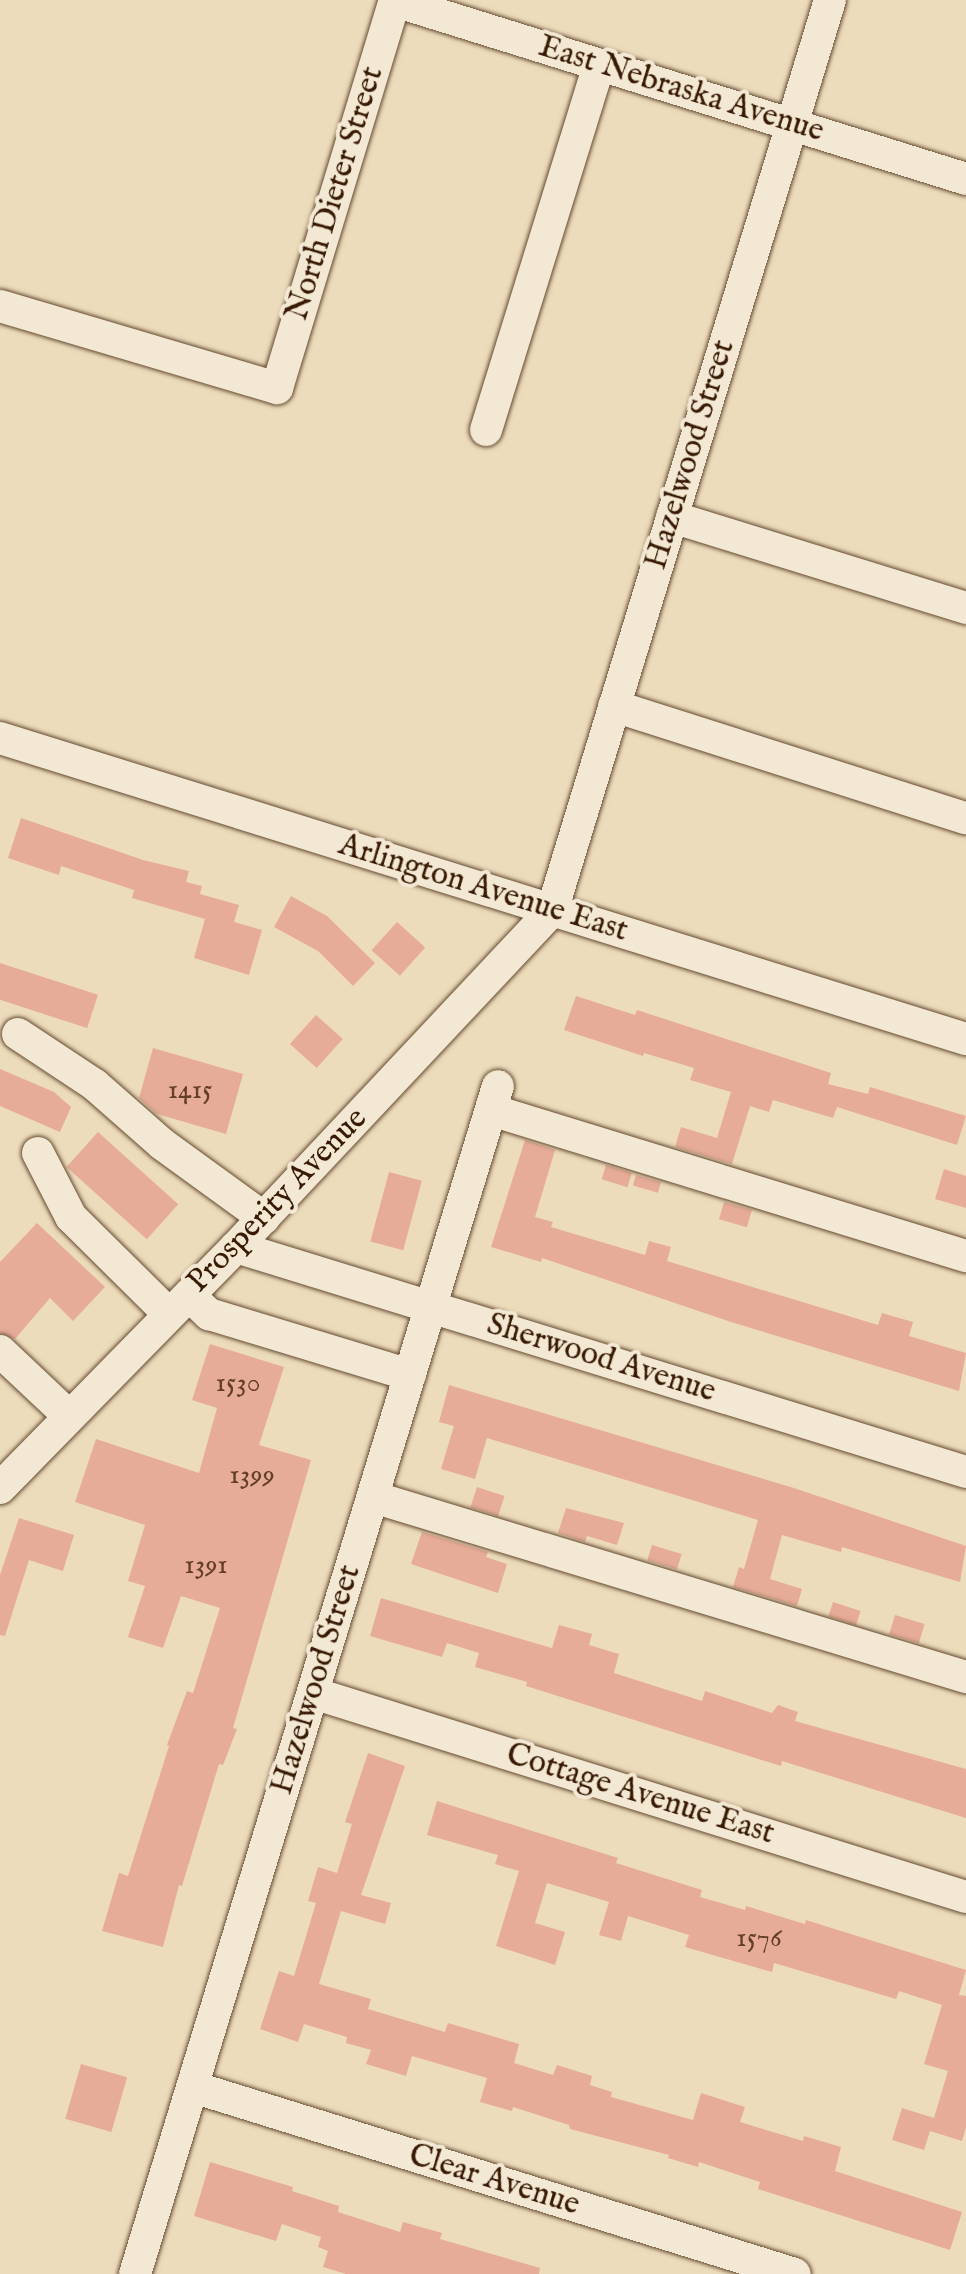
<!DOCTYPE html>
<style>
body{margin:0}
#map{position:relative;width:966px;height:2274px;overflow:hidden;background:#eddcbc;font-family:"IM FELL English",serif}
div>[style]{position:absolute}
[style*='--x']{left:calc(var(--x)*1px);top:calc(var(--y)*1px);width:calc(var(--w)*1px);rotate:calc(var(--a)*1deg)}
.building>*{inset:0;background:#e6ac98;transform-origin:0 0}
.roads{filter:drop-shadow(0 0 2px #654a31) drop-shadow(0 0 2px #654a31)}
.minor>*{height:32px;margin:-16px;padding:0 16px;transform-origin:16px;border-radius:16px;background:#f3e8d3}
span{translate:-50% -50%;white-space:nowrap;text-align:center;line-height:1.15;-webkit-text-stroke:8px #f3e8d3;paint-order:stroke}
.number-label{font-size:28px;color:#643e28}
.number-label span{-webkit-text-stroke-width:0}
.street-label{font-size:32px;color:#381903}
</style>
<div id="map">
<div class="building">
<div style="clip-path:polygon(21px 818px,143px 860px,189px 871px,186px 882px,202px 886px,200px 894px,239px 905px,234px 922px,262px 930px,249px 975px,194px 958px,205px 919px,132px 898px,134px 890px,61px 866px,59px 875px,8px 858px)"></div>
<div style="clip-path:polygon(291px 896px,327px 916px,375px 963px,353px 986px,318px 951px,274px 927px)"></div>
<div style="left:397px;top:922px;width:38px;height:38px;rotate:42deg"></div>
<div style="left:0;top:963px;width:103px;height:35px;rotate:18deg"></div>
<div style="clip-path:polygon(576px 996px,635px 1015px,637px 1010px,831px 1073px,828px 1084px,868px 1094px,870px 1087px,966px 1116px,957px 1145px,837px 1107px,833px 1118px,773px 1100px,769px 1112px,750px 1106px,732px 1164px,675px 1147px,681px 1127px,717px 1138px,731px 1092px,690px 1080px,694px 1068px,644px 1053px,643px 1056px,564px 1030px)"></div>
<div style="left:316px;top:1015px;width:36px;height:39px;rotate:42deg"></div>
<div style="clip-path:polygon(153px 1048px,243px 1074px,226px 1134px,157px 1114px,139px 1098px)"></div>
<div style="clip-path:polygon(0 1069px,54px 1092px,71px 1107px,60px 1132px,0 1106px)"></div>
<div style="left:98px;top:1132px;width:108px;height:47px;rotate:42deg"></div>
<div style="clip-path:polygon(525px 1140px,555px 1150px,535px 1217px,553px 1222px,551px 1227px,645px 1255px,649px 1241px,671px 1247px,667px 1261px,878px 1325px,882px 1313px,913px 1322px,909px 1336px,966px 1353px,959px 1391px,731px 1322px,542px 1258px,541px 1262px,491px 1247px)"></div>
<div style="left:606px;top:1165px;width:27px;height:15px;rotate:17deg"></div>
<div style="clip-path:polygon(944px 1169px,966px 1176px,966px 1208px,935px 1199px)"></div>
<div style="left:389px;top:1172px;width:34px;height:72px;rotate:15deg"></div>
<div style="left:636px;top:1175px;width:26px;height:11px;rotate:16deg"></div>
<div style="left:724px;top:1202px;width:29px;height:18px;rotate:16deg"></div>
<div style="clip-path:polygon(37px 1223px,105px 1287px,73px 1321px,50px 1298px,15px 1339px,0 1333px,0 1262px)"></div>
<div style="clip-path:polygon(210px 1344px,284px 1367px,259px 1445px,311px 1460px,233px 1728px,237px 1729px,223px 1765px,219px 1764px,182px 1886px,179px 1885px,163px 1947px,102px 1931px,119px 1873px,128px 1876px,169px 1746px,167px 1745px,187px 1691px,193px 1693px,220px 1608px,181px 1596px,163px 1648px,128px 1637px,145px 1586px,128px 1581px,145px 1525px,75px 1502px,96px 1439px,199px 1473px,217px 1408px,192px 1400px)"></div>
<div style="clip-path:polygon(449px 1385px,794px 1488px,966px 1546px,960px 1582px,842px 1547px,841px 1552px,782px 1535px,770px 1579px,802px 1589px,797px 1606px,733px 1587px,739px 1567px,744px 1569px,758px 1520px,487px 1438px,475px 1479px,441px 1469px,454px 1426px,439px 1422px)"></div>
<div style="left:477px;top:1487px;width:29px;height:21px;rotate:18deg"></div>
<div style="clip-path:polygon(566px 1508px,624px 1523px,617px 1545px,587px 1536px,585px 1542px,558px 1533px)"></div>
<div style="clip-path:polygon(19px 1518px,74px 1535px,63px 1571px,29px 1560px,5px 1636px,0 1635px,0 1575px)"></div>
<div style="clip-path:polygon(422px 1532px,488px 1552px,486px 1557px,507px 1564px,498px 1593px,411px 1564px)"></div>
<div style="left:652px;top:1545px;width:31px;height:16px;rotate:17deg"></div>
<div style="clip-path:polygon(381px 1598px,552px 1648px,559px 1625px,592px 1634px,589px 1645px,619px 1654px,614px 1673px,702px 1701px,705px 1691px,772px 1713px,778px 1705px,798px 1712px,795px 1721px,966px 1769px,966px 1818px,782px 1761px,781px 1766px,526px 1686px,527px 1682px,475px 1667px,479px 1653px,447px 1643px,442px 1657px,370px 1636px)"></div>
<div style="left:833px;top:1602px;width:29px;height:15px;rotate:18deg"></div>
<div style="left:895px;top:1615px;width:31px;height:20px;rotate:17deg"></div>
<div style="clip-path:polygon(368px 1753px,405px 1766px,361px 1895px,391px 1903px,385px 1924px,341px 1911px,319px 1984px,371px 1999px,368px 2009px,445px 2032px,448px 2023px,519px 2044px,514px 2063px,553px 2075px,557px 2065px,592px 2076px,590px 2085px,612px 2092px,611px 2097px,693px 2120px,701px 2093px,745px 2107px,740px 2122px,803px 2141px,804px 2136px,841px 2147px,835px 2171px,962px 2212px,950px 2250px,758px 2189px,760px 2182px,699px 2162px,698px 2167px,668px 2158px,669px 2155px,570px 2129px,569px 2125px,513px 2107px,512px 2111px,480px 2102px,487px 2078px,412px 2056px,406px 2076px,366px 2064px,371px 2050px,346px 2043px,347px 2037px,304px 2024px,298px 2042px,260px 2029px,279px 1971px,294px 1976px,316px 1903px,308px 1901px,318px 1867px,337px 1873px,352px 1824px,345px 1822px)"></div>
<div style="clip-path:polygon(437px 1801px,618px 1858px,616px 1863px,702px 1890px,700px 1897px,745px 1910px,746px 1906px,805px 1924px,806px 1920px,966px 1970px,959px 1995px,966px 1996px,966px 2127px,962px 2141px,930px 2131px,924px 2150px,892px 2140px,902px 2108px,934px 2118px,948px 2071px,924px 2064px,942px 2005px,899px 1991px,896px 1999px,774px 1963px,772px 1972px,685px 1947px,689px 1935px,628px 1916px,621px 1941px,599px 1935px,609px 1902px,547px 1883px,535px 1923px,565px 1932px,555px 1965px,496px 1946px,519px 1871px,495px 1864px,498px 1855px,427px 1835px)"></div>
<div style="left:81px;top:2064px;width:48px;height:57px;rotate:16deg"></div>
<div style="clip-path:polygon(210px 2162px,293px 2187px,292px 2191px,339px 2206px,338px 2212px,400px 2232px,403px 2222px,442px 2233px,440px 2239px,540px 2268px,539px 2274px,346px 2274px,323px 2267px,328px 2251px,318px 2247px,321px 2237px,282px 2224px,276px 2241px,194px 2216px)"></div>
</div>
<div class="roads">
<div class="minor">
<div style="--x:395;--y:1;--w:598;--a:17.31"></div>
<div style="--x:0;--y:306;--w:289;--a:16.5"></div>
<div style="--x:277;--y:388;--w:406;--a:-73.1"></div>
<div style="--x:486;--y:430;--w:382;--a:-72.8"></div>
<div style="--x:672;--y:517;--w:308;--a:17.2"></div>
<div style="--x:614;--y:706;--w:369;--a:17.7"></div>
<div style="--x:0;--y:738;--w:1012;--a:17.31"></div>
<div style="--x:18;--y:1034;--w:92;--a:33.5"></div>
<div style="--x:95;--y:1085;--w:89;--a:41.4"></div>
<div style="--x:162;--y:1144;--w:126;--a:36"></div>
<div style="--x:491;--y:1110;--w:497;--a:17.1"></div>
<div style="--x:38;--y:1153;--w:72;--a:62.7"></div>
<div style="--x:71;--y:1217;--w:138;--a:44.7"></div>
<div style="--x:236;--y:1247;--w:764;--a:17.13"></div>
<div style="--x:189;--y:1295;--w:28;--a:44"></div>
<div style="--x:209;--y:1314;--w:210;--a:16.9"></div>
<div style="--x:0;--y:1351;--w:95;--a:43.3"></div>
<div style="--x:0;--y:1488;--w:337;--a:-45.6"></div>
<div style="--x:236;--y:1247;--w:461;--a:-46.8"></div>
<div style="--x:552;--y:911;--w:952;--a:-73.03"></div>
<div style="--x:373;--y:1497;--w:620;--a:16.89"></div>
<div style="--x:313;--y:1693;--w:684;--a:17.35"></div>
<div style="--x:193;--y:2087;--w:630;--a:17.26"></div>
<div style="--x:135;--y:2274;--w:1242;--a:-73.01"></div>
</div>
</div>
<div class="number-label">
<span style="left:190px;top:1091px">1415</span>
<span style="left:238px;top:1384px">1530</span>
<span style="left:252px;top:1476px">1399</span>
<span style="left:206px;top:1566px">1391</span>
<span style="left:759px;top:1939px">1576</span>
</div>
<div class="street-label">
<span style="left:681px;top:90px;rotate:17deg">East Nebraska Avenue</span>
<span style="left:336px;top:194px;rotate:-73deg">North Dieter Street</span>
<span style="left:691px;top:455px;rotate:-73deg">Hazelwood Street</span>
<span style="left:483px;top:889px;rotate:17deg">Arlington Avenue East</span>
<span style="left:278px;top:1201px;rotate:-46deg">Prosperity Avenue</span>
<span style="left:601px;top:1359px;rotate:17deg">Sherwood Avenue</span>
<span style="left:317px;top:1680px;rotate:-73deg">Hazelwood Street</span>
<span style="left:640px;top:1795px;rotate:17deg">Cottage Avenue East</span>
<span style="left:494px;top:2181px;rotate:17deg">Clear Avenue</span>
</div>
</div>
